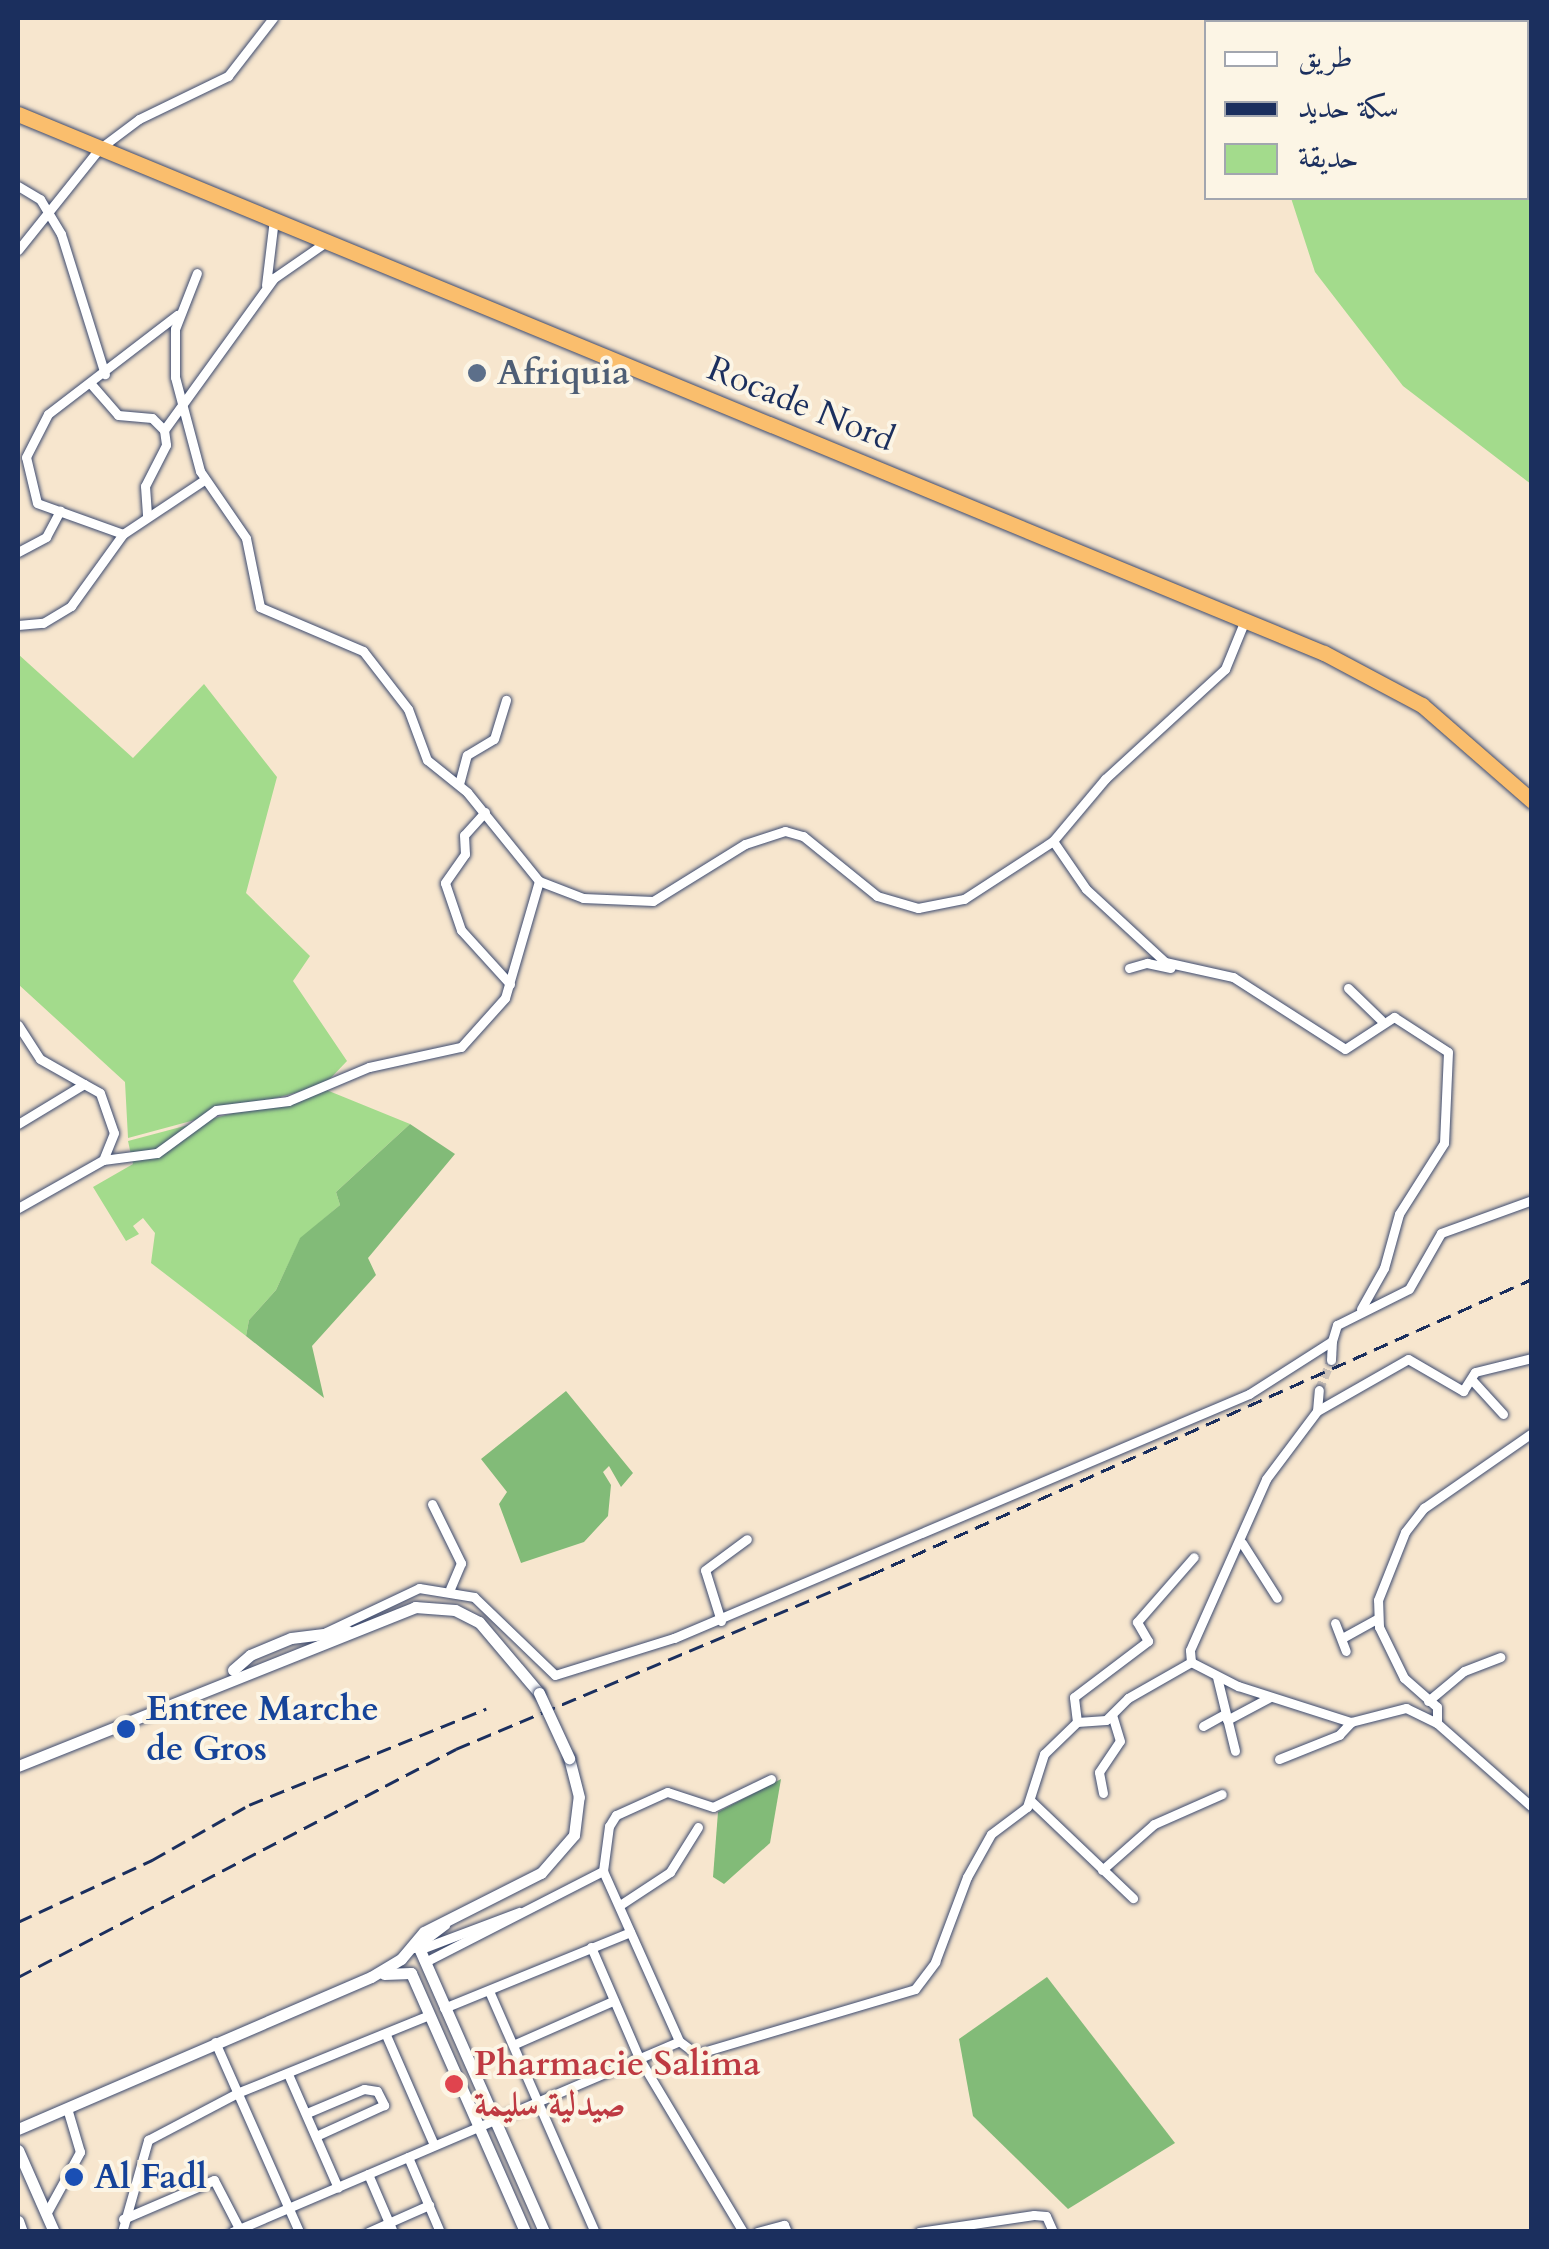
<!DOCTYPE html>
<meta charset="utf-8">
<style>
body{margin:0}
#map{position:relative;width:1549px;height:2249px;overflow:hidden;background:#f7e6ce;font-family:Cardo,Amiri,serif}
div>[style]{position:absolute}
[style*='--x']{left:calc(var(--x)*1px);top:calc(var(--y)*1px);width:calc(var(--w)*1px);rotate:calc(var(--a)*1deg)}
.green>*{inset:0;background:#a3db8c}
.forest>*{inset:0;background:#82bb78}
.minor-tunnel>*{height:9px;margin-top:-4.5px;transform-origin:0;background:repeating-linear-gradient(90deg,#cbc1b8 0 9px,transparent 0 13.5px)}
.roads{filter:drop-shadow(0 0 2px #3c4a6f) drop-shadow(0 0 2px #3c4a6f)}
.minor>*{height:9px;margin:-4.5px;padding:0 4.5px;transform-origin:4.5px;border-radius:4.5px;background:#fff}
.tertiary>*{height:11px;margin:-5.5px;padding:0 5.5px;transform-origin:5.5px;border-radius:5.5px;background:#fff}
.trunk>*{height:15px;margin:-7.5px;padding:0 7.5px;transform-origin:7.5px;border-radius:7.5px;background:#fabe6d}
.rail>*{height:2.5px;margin-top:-1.25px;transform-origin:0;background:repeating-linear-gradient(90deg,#1b2f5e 0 15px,transparent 0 23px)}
.bridges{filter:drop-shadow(0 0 2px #3c4a6f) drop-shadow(0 0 2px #3c4a6f)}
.tertiary-bridge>*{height:11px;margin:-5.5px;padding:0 5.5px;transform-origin:5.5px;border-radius:5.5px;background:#fff}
.dots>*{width:28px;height:28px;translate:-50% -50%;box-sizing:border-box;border:5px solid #fcf5e5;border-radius:50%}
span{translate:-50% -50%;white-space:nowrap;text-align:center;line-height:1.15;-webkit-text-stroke:8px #fcf5e5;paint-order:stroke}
.service-label{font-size:35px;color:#4e5e75;font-weight:700}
.left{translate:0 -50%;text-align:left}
.street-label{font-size:35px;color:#1b2f5e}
.transit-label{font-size:35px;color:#164399;font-weight:700}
.health-label{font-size:35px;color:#be3a42;font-weight:700}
.frame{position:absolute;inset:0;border:20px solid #1b2f5e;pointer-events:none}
.legend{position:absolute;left:1204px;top:20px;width:325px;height:180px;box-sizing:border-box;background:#fcf5e5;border:2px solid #a2a6af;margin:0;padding:12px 18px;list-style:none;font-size:30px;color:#1b2f5e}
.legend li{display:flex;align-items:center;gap:20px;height:50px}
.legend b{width:50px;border:2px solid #a2a6af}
</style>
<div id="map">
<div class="green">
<div style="clip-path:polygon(1228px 18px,1531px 18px,1531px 484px,1403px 386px,1315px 272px,1291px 198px,1526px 198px,1526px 22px)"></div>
<div style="clip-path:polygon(18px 654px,133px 758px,204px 684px,277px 777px,246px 893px,310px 956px,293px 981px,347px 1061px,324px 1085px,128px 1138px,125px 1082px,18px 984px)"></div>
<div style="clip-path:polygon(324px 1089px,410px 1124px,336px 1192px,340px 1205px,300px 1239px,276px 1290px,249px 1320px,246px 1336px,151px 1263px,155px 1233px,143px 1218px,133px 1226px,139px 1234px,126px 1241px,93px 1187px,133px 1164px,128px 1141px)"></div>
</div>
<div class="forest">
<div style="clip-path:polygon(410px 1124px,455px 1154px,368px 1258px,376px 1275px,312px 1346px,324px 1398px,246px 1336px,249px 1320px,276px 1290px,300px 1238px,340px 1205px,336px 1192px)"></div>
<div style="clip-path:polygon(566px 1391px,633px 1473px,621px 1487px,609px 1466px,603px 1472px,611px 1485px,608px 1516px,584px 1542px,521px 1563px,499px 1504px,507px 1492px,481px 1459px)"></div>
<div style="clip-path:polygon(781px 1779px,770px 1843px,724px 1884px,713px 1877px,718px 1812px)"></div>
<div style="clip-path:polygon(1047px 1977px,1175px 2143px,1068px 2209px,973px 2116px,959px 2039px)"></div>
</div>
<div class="minor-tunnel">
<div style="--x:1319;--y:1390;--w:32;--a:-68"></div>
</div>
<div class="roads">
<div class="minor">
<div style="--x:18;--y:186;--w:26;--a:31"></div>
<div style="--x:40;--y:199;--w:41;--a:59"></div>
<div style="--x:61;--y:234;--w:147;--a:72.6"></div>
<div style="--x:18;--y:250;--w:129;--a:-51.3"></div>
<div style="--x:99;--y:149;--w:50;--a:-36.9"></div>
<div style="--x:139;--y:119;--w:99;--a:-25.8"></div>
<div style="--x:228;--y:76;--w:73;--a:-52.2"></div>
<div style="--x:266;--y:285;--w:66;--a:-83.1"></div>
<div style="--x:91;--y:384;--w:41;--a:48.9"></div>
<div style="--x:118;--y:415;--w:34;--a:5"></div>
<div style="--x:152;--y:418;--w:17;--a:45"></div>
<div style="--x:164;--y:430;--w:15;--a:82"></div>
<div style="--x:166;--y:445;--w:46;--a:117.1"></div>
<div style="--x:145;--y:486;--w:30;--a:86"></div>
<div style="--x:164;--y:430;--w:188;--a:-54.1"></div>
<div style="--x:274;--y:278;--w:63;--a:-34.7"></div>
<div style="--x:123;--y:534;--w:91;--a:-160.2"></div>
<div style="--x:37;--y:503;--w:47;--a:-103.4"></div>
<div style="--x:26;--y:457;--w:48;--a:-62.9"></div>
<div style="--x:48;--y:414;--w:163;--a:-37.5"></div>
<div style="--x:18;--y:552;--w:32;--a:-28"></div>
<div style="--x:46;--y:537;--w:30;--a:-62"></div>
<div style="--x:18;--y:625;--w:25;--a:-5"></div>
<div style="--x:43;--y:623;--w:33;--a:-31"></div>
<div style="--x:71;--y:606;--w:89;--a:-54.2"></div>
<div style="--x:123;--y:534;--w:97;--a:-33.7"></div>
<div style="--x:459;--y:784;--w:30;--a:-75"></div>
<div style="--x:467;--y:755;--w:31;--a:-31"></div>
<div style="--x:494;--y:739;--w:41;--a:-72.9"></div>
<div style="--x:485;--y:812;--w:31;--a:132"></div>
<div style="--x:464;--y:835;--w:19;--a:87"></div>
<div style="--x:465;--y:854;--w:35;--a:125"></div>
<div style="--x:445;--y:883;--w:50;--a:71.2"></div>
<div style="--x:461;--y:930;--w:73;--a:47.8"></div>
<div style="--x:1053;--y:841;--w:58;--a:55.5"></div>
<div style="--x:1086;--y:889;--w:108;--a:42.7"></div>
<div style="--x:1165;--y:962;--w:70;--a:12.4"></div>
<div style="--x:1233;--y:977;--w:133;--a:32.7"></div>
<div style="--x:1345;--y:1049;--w:59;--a:-33.1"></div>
<div style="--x:1394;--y:1017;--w:64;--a:32.9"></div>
<div style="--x:1448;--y:1052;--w:91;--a:92.5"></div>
<div style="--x:1444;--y:1143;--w:84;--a:122.4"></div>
<div style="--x:1399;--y:1214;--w:56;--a:105.5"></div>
<div style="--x:1384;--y:1268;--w:47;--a:119.3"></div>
<div style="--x:539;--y:881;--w:47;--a:21.1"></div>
<div style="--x:583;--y:898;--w:70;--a:2.5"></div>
<div style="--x:653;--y:901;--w:108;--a:-31.8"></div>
<div style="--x:745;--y:844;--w:42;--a:-18"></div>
<div style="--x:785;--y:831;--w:19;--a:16"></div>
<div style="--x:803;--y:836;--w:95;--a:39"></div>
<div style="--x:877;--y:896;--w:43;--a:16.3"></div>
<div style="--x:918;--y:908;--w:47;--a:-11.1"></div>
<div style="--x:964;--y:899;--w:106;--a:-33.1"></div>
<div style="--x:1053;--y:841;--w:81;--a:-50"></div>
<div style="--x:1105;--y:779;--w:163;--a:-42.5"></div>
<div style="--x:1225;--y:669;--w:53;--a:-67.8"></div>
<div style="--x:1129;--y:968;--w:19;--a:-16"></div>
<div style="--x:1147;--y:963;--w:24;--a:12"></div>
<div style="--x:1348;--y:988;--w:46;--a:44.1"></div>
<div style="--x:18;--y:1025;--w:40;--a:57.1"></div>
<div style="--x:40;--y:1059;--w:51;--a:29.6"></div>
<div style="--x:18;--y:1124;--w:77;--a:-31.2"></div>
<div style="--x:84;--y:1084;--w:18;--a:29"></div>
<div style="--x:100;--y:1093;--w:42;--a:70.7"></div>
<div style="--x:114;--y:1133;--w:29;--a:112"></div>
<div style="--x:103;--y:1160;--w:98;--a:150.5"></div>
<div style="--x:103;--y:1160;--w:54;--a:-7.4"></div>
<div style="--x:157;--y:1153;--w:73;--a:-36.1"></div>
<div style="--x:216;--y:1110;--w:73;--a:-7.1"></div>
<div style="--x:288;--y:1101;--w:88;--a:-22.8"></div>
<div style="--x:369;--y:1067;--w:94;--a:-12.3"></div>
<div style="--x:461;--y:1047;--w:66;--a:-48.1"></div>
<div style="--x:505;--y:998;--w:122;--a:-73.8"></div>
<div style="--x:539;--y:881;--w:114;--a:-129"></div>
<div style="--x:467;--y:792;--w:51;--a:-141.3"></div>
<div style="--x:427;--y:760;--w:54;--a:-110.4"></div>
<div style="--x:408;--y:709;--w:73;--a:-127.8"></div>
<div style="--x:363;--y:651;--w:112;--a:-156.9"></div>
<div style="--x:260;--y:607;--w:70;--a:-101.5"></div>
<div style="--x:246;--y:538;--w:81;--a:-124.5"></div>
<div style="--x:200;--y:471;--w:97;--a:-104.9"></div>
<div style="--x:175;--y:377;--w:48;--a:-90"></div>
<div style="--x:175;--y:329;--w:60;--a:-68.6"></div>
<div style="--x:1331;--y:1360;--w:19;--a:-87"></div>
<div style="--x:1472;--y:1380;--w:46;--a:47.6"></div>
<div style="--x:1317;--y:1411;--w:21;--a:-85"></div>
<div style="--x:432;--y:1504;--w:66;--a:63.8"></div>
<div style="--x:461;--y:1563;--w:28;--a:113"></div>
<div style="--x:1242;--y:1543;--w:65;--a:57.5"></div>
<div style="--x:721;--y:1621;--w:53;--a:-107.4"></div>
<div style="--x:705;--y:1570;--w:52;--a:-36.4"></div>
<div style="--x:1335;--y:1623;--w:30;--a:69"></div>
<div style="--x:326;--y:1632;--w:103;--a:-25.3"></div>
<div style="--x:419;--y:1588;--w:56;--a:9.3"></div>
<div style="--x:474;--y:1597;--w:112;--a:43.9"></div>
<div style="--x:555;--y:1675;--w:125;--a:-17.3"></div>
<div style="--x:674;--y:1638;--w:625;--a:-22.99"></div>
<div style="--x:1249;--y:1394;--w:98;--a:-32.6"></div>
<div style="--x:1332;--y:1341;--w:17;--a:-73"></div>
<div style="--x:1337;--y:1325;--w:80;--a:-26.6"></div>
<div style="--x:1409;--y:1289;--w:64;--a:-60.3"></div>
<div style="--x:1441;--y:1233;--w:97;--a:-19.9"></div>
<div style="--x:1344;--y:1637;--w:37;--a:-29"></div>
<div style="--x:1191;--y:1662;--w:12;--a:-95"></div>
<div style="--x:1190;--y:1650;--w:187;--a:-66"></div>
<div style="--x:1266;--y:1479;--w:85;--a:-53.1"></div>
<div style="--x:1317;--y:1411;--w:105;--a:-29.7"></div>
<div style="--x:1408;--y:1359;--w:64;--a:30.2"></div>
<div style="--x:1463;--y:1391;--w:22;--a:-58"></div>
<div style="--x:1475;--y:1372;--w:59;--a:-13.8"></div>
<div style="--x:1217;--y:1677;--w:76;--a:76.3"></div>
<div style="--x:1428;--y:1701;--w:47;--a:-39.8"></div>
<div style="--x:1464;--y:1671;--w:39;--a:-21"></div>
<div style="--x:1227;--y:1720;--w:49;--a:-28.1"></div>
<div style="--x:1077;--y:1722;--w:29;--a:-4"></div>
<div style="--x:1106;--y:1720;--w:31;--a:-45"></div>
<div style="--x:1128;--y:1698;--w:73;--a:-29.7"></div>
<div style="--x:1191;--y:1662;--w:53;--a:27.1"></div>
<div style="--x:1238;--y:1686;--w:119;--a:17.7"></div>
<div style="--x:1437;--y:1723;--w:16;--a:-90"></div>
<div style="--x:1437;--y:1707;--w:44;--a:-138.7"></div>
<div style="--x:1404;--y:1678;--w:57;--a:-116.1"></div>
<div style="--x:1379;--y:1627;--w:27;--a:-92"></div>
<div style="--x:1378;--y:1600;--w:73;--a:-68.3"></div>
<div style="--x:1405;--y:1532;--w:31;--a:-52"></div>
<div style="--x:1424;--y:1508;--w:131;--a:-34.8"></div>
<div style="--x:1203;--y:1726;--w:23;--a:-29"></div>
<div style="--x:1279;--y:1759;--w:65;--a:-21.8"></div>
<div style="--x:1339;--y:1735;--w:18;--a:-47"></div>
<div style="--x:1351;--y:1722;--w:57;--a:-14.3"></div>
<div style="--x:1406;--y:1708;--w:34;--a:26"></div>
<div style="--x:1437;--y:1723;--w:127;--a:41.5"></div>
<div style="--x:771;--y:1779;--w:64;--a:154.2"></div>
<div style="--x:713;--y:1807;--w:48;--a:-161.9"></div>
<div style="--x:667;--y:1792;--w:56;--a:155.7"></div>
<div style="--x:616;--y:1815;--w:13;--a:122"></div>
<div style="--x:609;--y:1826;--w:45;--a:97.6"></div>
<div style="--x:603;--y:1871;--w:186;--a:65.9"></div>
<div style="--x:679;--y:2041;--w:21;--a:37"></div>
<div style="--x:696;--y:2054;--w:228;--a:-16.5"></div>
<div style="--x:915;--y:1989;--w:34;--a:-53"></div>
<div style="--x:935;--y:1962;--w:91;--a:-69.4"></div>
<div style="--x:967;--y:1877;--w:49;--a:-60.8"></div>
<div style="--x:991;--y:1834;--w:45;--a:-36.9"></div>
<div style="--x:1027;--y:1807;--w:56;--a:-72.2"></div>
<div style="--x:1044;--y:1754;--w:46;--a:-44.1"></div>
<div style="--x:1077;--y:1722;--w:25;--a:-97"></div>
<div style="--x:1074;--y:1697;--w:93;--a:-37.1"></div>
<div style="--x:1148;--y:1641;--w:22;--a:-120"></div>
<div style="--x:1137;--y:1622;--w:86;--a:-48.8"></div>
<div style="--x:1103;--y:1793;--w:21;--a:-101"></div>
<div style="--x:1099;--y:1772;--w:37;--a:-56"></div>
<div style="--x:1120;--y:1741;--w:27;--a:-107"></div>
<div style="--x:1031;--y:1801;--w:141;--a:43.6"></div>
<div style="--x:1102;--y:1870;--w:69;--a:-41.5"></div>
<div style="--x:1154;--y:1824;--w:74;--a:-23.8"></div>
<div style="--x:620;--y:1905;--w:60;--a:-33.4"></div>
<div style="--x:670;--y:1872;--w:53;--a:-58.1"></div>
<div style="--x:591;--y:1947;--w:121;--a:66.6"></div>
<div style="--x:639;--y:2058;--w:203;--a:59.1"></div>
<div style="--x:421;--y:1949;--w:105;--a:-20.7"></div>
<div style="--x:427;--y:1961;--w:198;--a:-27.1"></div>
<div style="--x:489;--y:1991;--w:263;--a:66.3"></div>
<div style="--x:444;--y:2008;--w:201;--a:-22.2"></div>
<div style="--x:386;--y:2035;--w:120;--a:66.4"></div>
<div style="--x:215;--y:2042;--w:208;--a:66.1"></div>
<div style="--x:515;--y:2044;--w:107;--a:-23.7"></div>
<div style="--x:288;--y:2074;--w:124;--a:66.3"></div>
<div style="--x:307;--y:2113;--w:62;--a:-22.8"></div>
<div style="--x:364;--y:2089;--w:13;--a:9"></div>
<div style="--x:377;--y:2091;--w:16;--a:63"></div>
<div style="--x:384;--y:2105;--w:75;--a:155.5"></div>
<div style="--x:408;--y:2157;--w:82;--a:66.9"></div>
<div style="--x:368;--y:2174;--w:63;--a:66.7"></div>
<div style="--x:46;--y:2214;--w:71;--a:-61.3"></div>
<div style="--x:80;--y:2152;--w:46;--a:-106.5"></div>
<div style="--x:123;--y:2219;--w:99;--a:-23.2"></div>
<div style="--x:214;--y:2180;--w:59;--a:62.6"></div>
<div style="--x:122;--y:2232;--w:96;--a:-74.2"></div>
<div style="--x:148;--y:2140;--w:101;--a:-27.8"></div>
<div style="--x:237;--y:2093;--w:207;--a:-22.1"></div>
<div style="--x:232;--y:2232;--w:486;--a:-23.1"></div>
<div style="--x:368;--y:2232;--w:67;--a:-23.9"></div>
<div style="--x:757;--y:2232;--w:28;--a:-15"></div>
<div style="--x:784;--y:2225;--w:8;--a:67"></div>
<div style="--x:919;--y:2232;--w:116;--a:-8.4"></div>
<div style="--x:1034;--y:2215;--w:12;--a:5"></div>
<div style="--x:1046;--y:2216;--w:17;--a:66"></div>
</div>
<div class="tertiary">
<div style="--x:233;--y:1670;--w:23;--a:-41"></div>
<div style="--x:250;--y:1655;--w:44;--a:-22.5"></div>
<div style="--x:291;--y:1638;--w:57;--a:-7"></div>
<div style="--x:18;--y:1766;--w:428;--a:-21.8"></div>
<div style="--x:415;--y:1607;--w:40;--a:4.3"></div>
<div style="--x:455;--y:1610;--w:27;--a:27"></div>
<div style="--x:479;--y:1622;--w:93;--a:49.8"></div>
<div style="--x:414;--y:1947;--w:38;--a:-37"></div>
<div style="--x:419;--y:1948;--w:310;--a:66.2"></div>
<div style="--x:384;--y:1974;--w:27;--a:-2"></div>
<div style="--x:411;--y:1973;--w:283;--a:66.2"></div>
<div style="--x:18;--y:2129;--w:384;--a:-23.3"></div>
<div style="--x:371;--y:1977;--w:35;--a:-31"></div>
<div style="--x:401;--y:1959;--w:35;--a:-50"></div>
<div style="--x:424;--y:1932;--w:131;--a:-26.8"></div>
<div style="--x:541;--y:1873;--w:50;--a:-49"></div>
<div style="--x:574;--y:1835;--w:38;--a:-83"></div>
<div style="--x:579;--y:1797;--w:40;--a:-104.4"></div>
<div style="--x:18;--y:2150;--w:90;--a:66.3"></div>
<div style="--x:18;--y:2221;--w:12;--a:70"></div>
</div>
<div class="trunk">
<div style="--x:18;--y:114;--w:1413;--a:22.43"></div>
<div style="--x:1324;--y:653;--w:111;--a:28"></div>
<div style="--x:1422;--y:705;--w:146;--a:41.1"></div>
</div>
</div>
<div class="rail">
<div style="--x:18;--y:1922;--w:148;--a:-24.8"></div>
<div style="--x:152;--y:1860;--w:112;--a:-29.6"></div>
<div style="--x:249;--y:1805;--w:256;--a:-22.1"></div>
<div style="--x:18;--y:1977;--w:494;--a:-27.5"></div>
<div style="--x:456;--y:1749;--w:449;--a:-22.8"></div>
<div style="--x:870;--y:1575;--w:725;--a:-24.09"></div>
</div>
<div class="bridges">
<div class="tertiary-bridge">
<div style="--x:539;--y:1693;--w:72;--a:65.2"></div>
</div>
</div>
<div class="dots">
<div style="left:477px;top:373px;background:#5c6f8a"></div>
<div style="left:126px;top:1729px;background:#1a4fb4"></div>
<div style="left:454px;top:2084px;background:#e0444e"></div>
<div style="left:74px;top:2177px;background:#1a4fb4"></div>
</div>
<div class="service-label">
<span class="left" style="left:497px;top:373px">Afriquia</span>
</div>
<div class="street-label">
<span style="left:801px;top:404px;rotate:22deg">Rocade Nord</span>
</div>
<div class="transit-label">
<span class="left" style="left:146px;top:1729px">Entree Marche<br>de Gros</span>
<span class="left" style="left:94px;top:2177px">Al Fadl</span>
</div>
<div class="health-label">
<span class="left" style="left:474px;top:2084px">Pharmacie Salima<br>صيدلية سليمة</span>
</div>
<div class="frame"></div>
<ul class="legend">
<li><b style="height:12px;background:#fff"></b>طريق</li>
<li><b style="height:12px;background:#1b2f5e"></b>سكة حديد</li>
<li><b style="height:28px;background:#a3db8c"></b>حديقة</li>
</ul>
</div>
